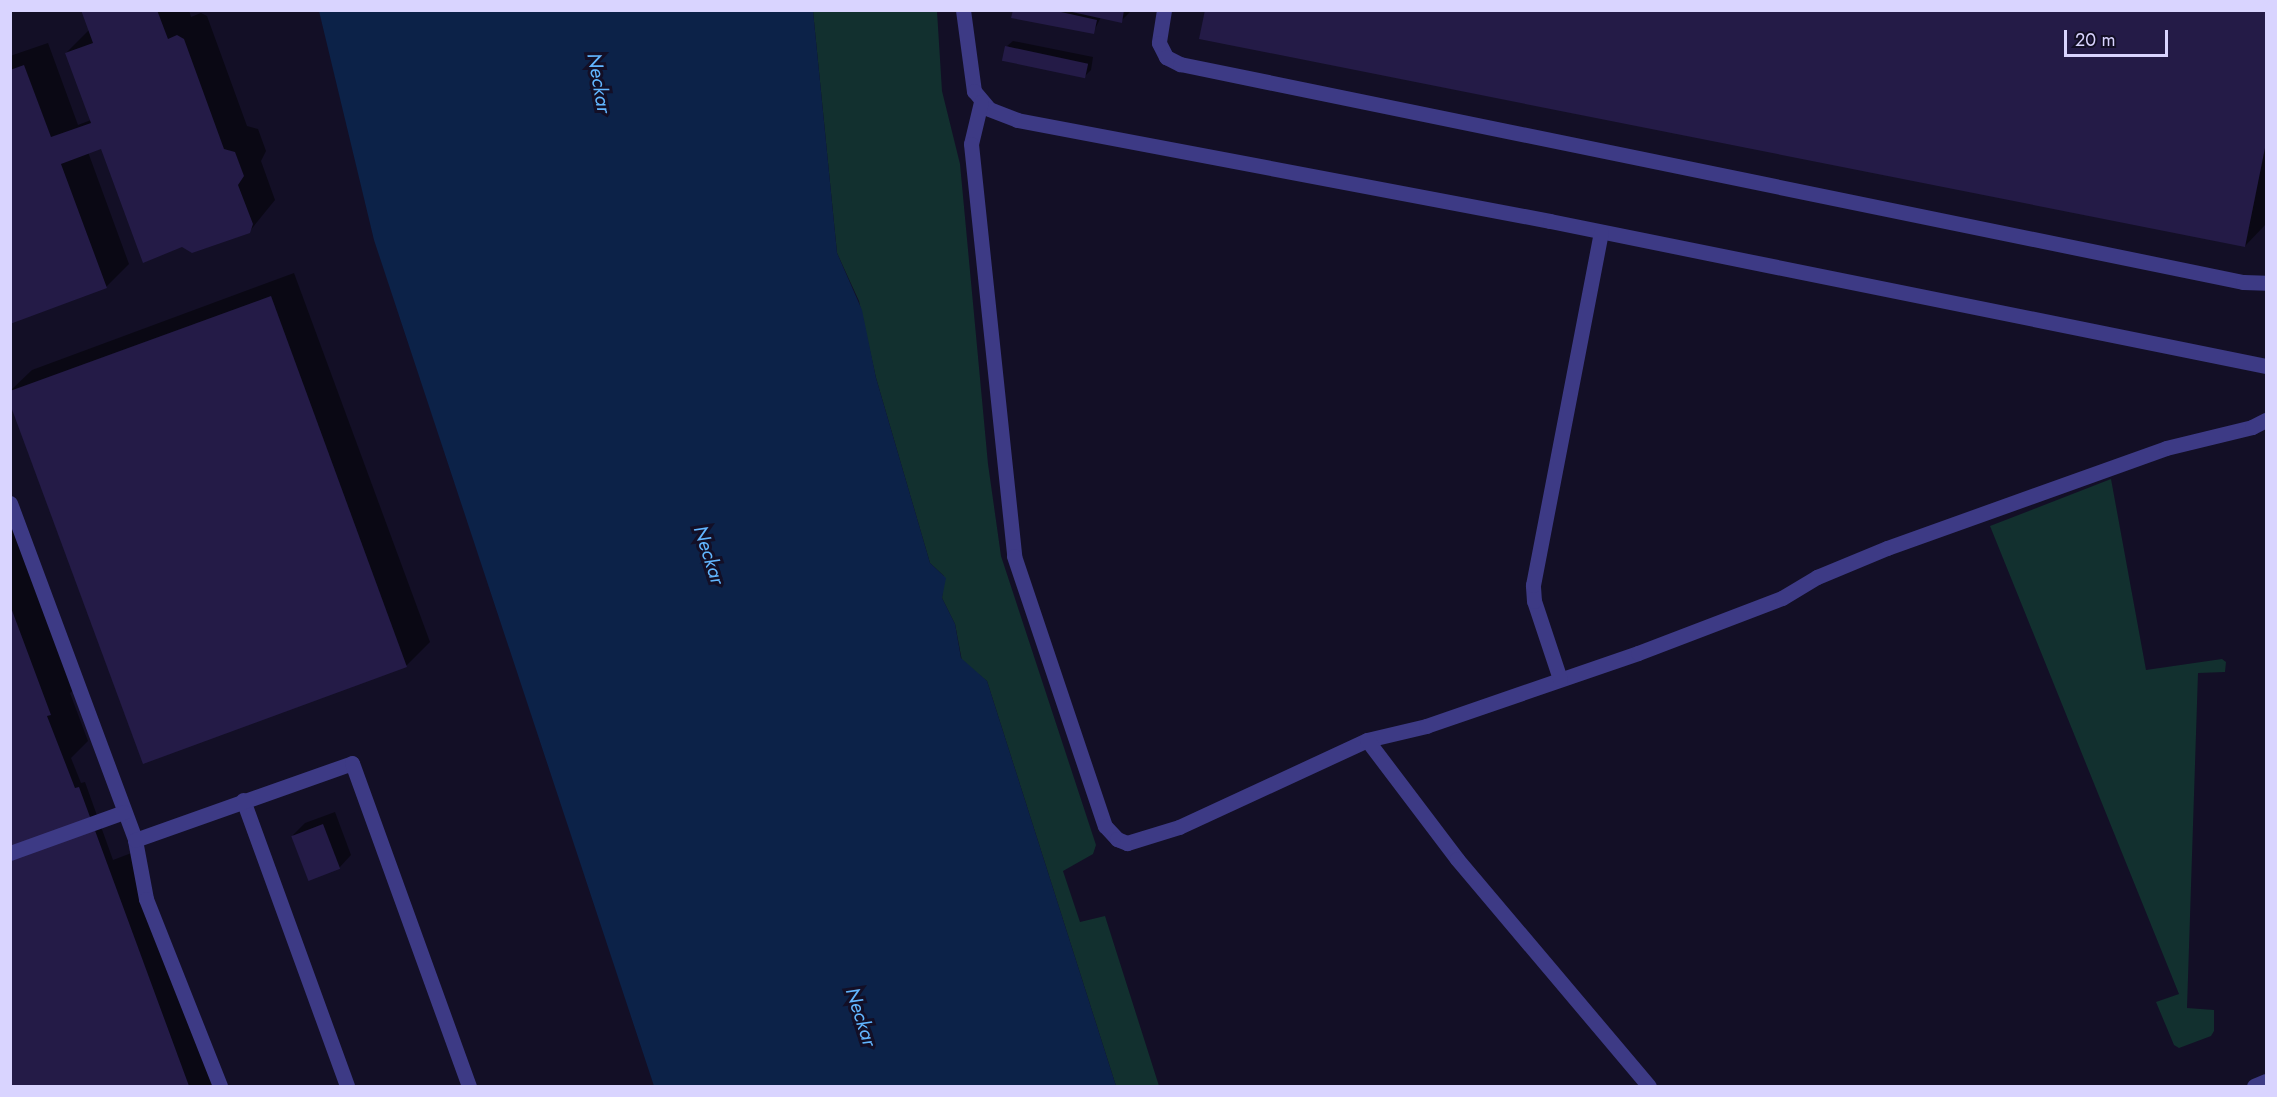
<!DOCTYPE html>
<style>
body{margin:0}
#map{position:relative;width:2277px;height:1097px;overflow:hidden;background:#130f26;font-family:Jost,sans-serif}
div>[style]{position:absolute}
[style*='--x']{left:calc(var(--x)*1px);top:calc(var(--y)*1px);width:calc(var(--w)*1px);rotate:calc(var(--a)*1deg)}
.green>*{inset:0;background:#12302f}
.water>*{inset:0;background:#0c2248}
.shadow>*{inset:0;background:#0007}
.building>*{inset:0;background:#241b47;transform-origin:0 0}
.minor>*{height:15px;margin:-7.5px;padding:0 7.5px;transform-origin:7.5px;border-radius:7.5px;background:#3d3a85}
span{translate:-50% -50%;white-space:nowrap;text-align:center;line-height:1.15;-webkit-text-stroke:6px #130f26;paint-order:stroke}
.water-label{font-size:20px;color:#62b6ff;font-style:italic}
.frame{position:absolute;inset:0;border:12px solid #d9d4ff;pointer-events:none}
.scale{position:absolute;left:2064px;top:30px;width:104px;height:27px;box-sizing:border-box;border:3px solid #d9d4ff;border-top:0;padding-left:8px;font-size:18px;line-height:21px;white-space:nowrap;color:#d9d4ff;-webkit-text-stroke:4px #130f26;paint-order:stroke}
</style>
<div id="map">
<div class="green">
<div style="clip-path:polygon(813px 11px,937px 11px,942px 91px,960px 164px,988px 464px,1001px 556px,1096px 845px,1093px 854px,1063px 871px,1080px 922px,1105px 916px,1159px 1086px,1116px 1086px,987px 681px,962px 661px,955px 624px,942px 598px,944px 576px,930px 563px,876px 378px,859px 301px,837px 253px)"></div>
<div style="clip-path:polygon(2111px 479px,2146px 670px,2222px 659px,2226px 662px,2225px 672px,2198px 673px,2187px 1008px,2214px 1010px,2214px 1031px,2211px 1036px,2179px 1048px,2174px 1045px,2156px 1002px,2179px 994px,1990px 526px)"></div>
</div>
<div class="water">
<div style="clip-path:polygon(319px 11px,813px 11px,837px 253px,862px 310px,876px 378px,930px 563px,946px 578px,942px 598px,955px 624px,961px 658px,987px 681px,1116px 1086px,654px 1086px,374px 240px)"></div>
</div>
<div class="shadow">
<div style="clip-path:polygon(82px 10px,189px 10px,191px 17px,201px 13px,207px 16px,247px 126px,258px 129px,266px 151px,261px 161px,275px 200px,249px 232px,101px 147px,88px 152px,129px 264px,106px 287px,10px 322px,10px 56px,48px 43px,78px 125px,91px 120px,66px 53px,89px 30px)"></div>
<div style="clip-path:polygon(1014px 10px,1132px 10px,1121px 21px,1101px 17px,1093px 33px)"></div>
<div style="clip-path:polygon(1206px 10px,2266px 10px,2266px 224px,2245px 246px)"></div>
<div style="clip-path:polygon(1013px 41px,1093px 57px,1091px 70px,1085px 76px,1007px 46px)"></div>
<div style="clip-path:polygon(294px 273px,430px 642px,407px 665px,144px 762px,10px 391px,32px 370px)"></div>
<div style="clip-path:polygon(10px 518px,74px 690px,70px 693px,88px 741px,71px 758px,81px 783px,85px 782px,113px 860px,134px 852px,220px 1086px,10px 1086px)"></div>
<div style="clip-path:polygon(335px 812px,351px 855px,339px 868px,293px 835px,305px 823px)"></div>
</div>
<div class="building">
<div style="clip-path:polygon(81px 10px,157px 10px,168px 39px,177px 35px,184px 39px,224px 149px,235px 152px,244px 176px,238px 185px,253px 224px,250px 233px,192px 253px,182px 247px,143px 263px,101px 149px,61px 164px,107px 288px,10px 324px,10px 70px,24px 65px,51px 137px,91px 123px,65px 53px,93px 43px)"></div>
<div style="clip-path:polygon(1013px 10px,1052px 10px,1097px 20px,1094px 34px,1011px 18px)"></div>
<div style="clip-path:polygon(1063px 10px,1124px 10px,1122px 23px)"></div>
<div style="clip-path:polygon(1205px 10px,2266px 10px,2266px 143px,2245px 247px,1199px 39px)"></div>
<div style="left:1005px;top:46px;width:85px;height:15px;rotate:12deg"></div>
<div style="clip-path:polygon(271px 296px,407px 667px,143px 764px,10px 404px,10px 391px)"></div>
<div style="clip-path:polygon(10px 605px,51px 715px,47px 716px,75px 788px,79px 787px,189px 1086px,10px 1086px)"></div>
<div style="left:323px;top:824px;width:48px;height:34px;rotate:69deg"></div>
</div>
<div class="minor">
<div style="--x:963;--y:10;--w:82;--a:82.3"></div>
<div style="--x:974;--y:91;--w:23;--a:50"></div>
<div style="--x:989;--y:109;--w:30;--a:21"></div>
<div style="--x:1017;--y:120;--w:542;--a:10.73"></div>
<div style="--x:1550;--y:221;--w:731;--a:11.45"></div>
<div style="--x:1164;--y:10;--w:33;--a:99"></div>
<div style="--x:1159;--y:43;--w:16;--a:63"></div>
<div style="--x:1166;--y:57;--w:16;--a:27"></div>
<div style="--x:1180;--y:64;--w:1085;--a:11.59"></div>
<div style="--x:2243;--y:282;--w:23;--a:2"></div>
<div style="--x:981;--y:102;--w:43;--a:103.4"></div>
<div style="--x:971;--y:144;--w:414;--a:84"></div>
<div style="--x:1014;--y:556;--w:285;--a:71.4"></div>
<div style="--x:1105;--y:826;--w:18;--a:47"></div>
<div style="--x:1117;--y:839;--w:11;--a:22"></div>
<div style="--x:1127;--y:843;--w:54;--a:-17.1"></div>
<div style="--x:1179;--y:827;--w:207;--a:-24.8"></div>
<div style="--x:1367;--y:740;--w:61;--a:-13.3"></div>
<div style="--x:1426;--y:726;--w:224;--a:-19"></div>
<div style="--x:1638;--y:653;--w:154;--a:-20.9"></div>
<div style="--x:1782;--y:598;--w:41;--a:-31"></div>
<div style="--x:1817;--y:577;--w:76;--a:-22.5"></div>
<div style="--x:1887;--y:548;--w:296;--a:-19.7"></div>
<div style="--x:2166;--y:448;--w:89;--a:-13.7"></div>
<div style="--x:2252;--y:427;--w:16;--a:-27"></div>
<div style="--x:10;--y:503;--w:359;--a:69.6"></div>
<div style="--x:135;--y:840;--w:60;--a:79.4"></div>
<div style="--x:146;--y:899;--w:201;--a:68.4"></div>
<div style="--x:1560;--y:679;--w:82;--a:-108.4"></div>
<div style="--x:1534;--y:601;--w:16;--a:-94"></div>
<div style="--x:1533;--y:585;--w:359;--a:-79.1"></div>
<div style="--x:1367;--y:740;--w:149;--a:52.9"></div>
<div style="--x:1457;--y:859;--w:297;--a:49.8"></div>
<div style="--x:243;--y:800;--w:304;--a:70"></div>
<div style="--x:135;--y:840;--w:230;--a:-19.5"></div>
<div style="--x:352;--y:763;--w:344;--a:70.1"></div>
<div style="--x:10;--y:853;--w:121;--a:-19.8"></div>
<div style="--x:2254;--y:1086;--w:13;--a:-23"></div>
</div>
<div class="water-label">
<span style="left:599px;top:83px;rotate:80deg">Neckar</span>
<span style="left:709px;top:555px;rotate:72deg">Neckar</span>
<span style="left:861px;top:1017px;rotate:72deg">Neckar</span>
</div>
<div class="frame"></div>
<div class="scale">20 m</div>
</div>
